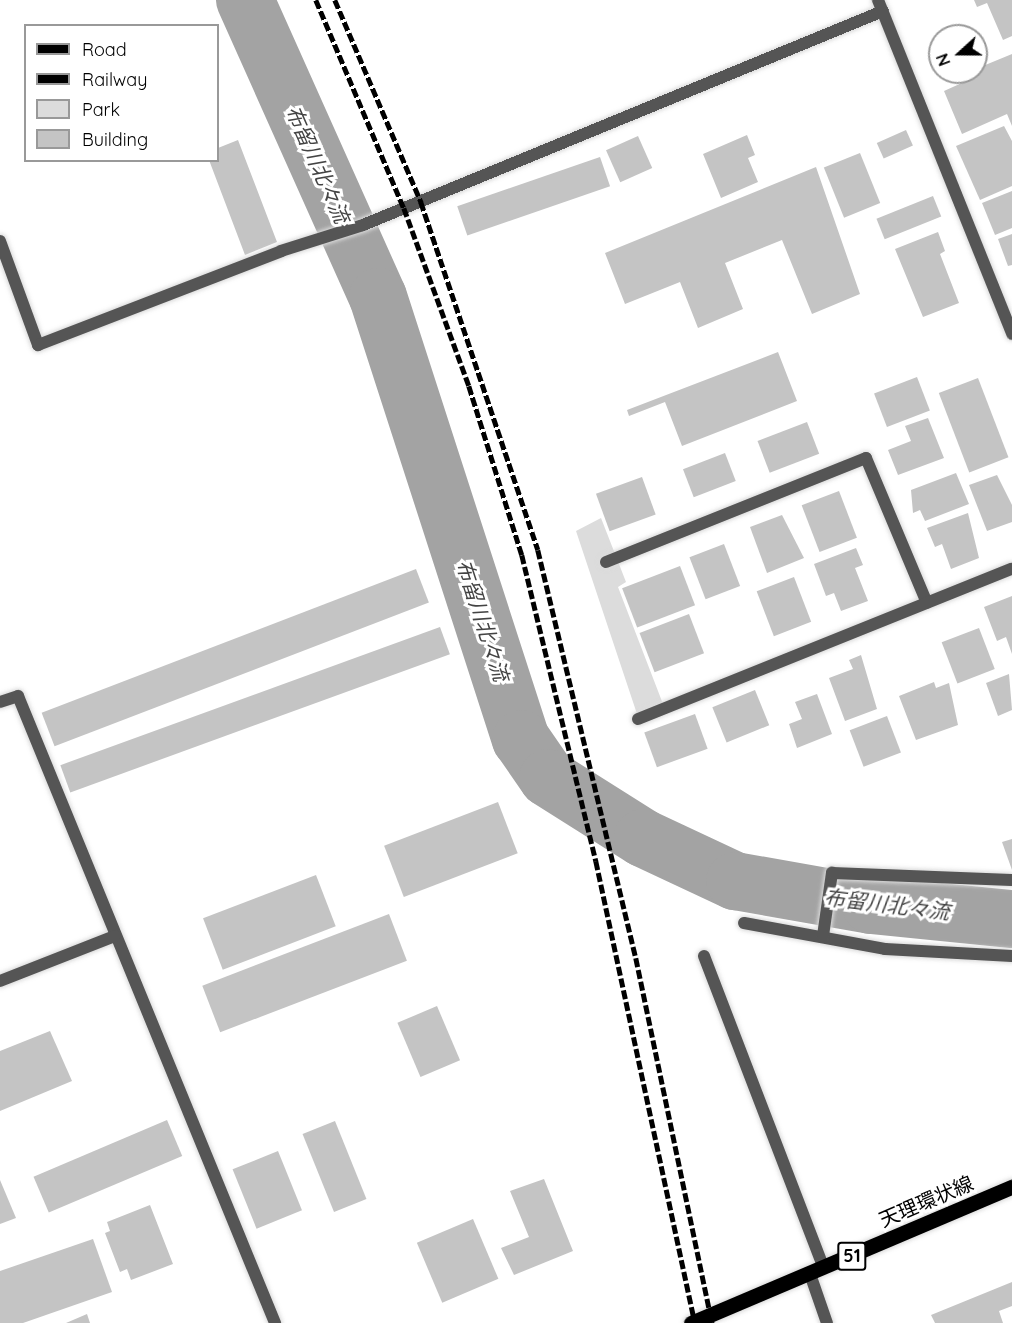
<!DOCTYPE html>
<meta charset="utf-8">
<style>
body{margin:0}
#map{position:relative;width:1012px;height:1323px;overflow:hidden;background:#fff;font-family:Quicksand,"Noto Sans JP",sans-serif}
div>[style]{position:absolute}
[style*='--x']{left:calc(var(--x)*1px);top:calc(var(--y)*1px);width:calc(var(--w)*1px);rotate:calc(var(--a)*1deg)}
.green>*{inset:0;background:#dcdcdc}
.river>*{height:58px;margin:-29px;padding:0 29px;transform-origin:29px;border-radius:29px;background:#a3a3a3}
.building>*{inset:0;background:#c4c4c4;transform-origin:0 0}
.roads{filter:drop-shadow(0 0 2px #dbdbdb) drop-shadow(0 0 2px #dbdbdb)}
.minor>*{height:12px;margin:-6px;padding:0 6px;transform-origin:6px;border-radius:6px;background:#555}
.tertiary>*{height:12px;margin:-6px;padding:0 6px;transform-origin:6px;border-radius:6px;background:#555}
.primary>*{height:15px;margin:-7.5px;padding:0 7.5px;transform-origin:7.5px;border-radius:7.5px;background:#000}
.rail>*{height:4.5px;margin-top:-2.25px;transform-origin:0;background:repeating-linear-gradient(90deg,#000 0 9px,transparent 0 12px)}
span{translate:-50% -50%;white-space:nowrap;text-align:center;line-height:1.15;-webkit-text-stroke:6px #fff;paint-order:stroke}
.shield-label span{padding:2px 4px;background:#fff;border:2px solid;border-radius:4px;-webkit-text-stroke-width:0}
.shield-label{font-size:18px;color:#000;font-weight:700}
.street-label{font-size:20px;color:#000}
.water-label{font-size:21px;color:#444;font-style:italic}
.legend{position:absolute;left:24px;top:24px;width:195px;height:138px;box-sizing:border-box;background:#fff;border:2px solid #999;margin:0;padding:8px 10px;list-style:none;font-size:18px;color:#000}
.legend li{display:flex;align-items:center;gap:12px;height:30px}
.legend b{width:30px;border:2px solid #999}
.north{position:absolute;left:928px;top:24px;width:60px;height:60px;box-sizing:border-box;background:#fff;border:2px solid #999;border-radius:50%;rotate:249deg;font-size:16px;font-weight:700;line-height:24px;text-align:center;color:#000}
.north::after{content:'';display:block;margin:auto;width:21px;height:27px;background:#000;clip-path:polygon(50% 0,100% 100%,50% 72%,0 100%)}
</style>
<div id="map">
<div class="green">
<div style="clip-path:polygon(601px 518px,626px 582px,618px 587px,663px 704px,637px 714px,576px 531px)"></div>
</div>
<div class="river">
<div style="--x:245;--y:0;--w:325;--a:65.9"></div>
<div style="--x:378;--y:297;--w:465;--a:72.1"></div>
<div style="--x:521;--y:739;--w:47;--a:55.3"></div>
<div style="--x:548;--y:778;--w:112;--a:32.3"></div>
<div style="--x:643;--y:838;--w:102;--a:25.1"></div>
<div style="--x:735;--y:881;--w:138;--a:10"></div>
<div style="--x:871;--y:905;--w:142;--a:5.7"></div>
</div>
<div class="building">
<div style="clip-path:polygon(974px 0,1012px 0,1012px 36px,1003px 40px,987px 3px,977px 7px)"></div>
<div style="clip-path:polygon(1012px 54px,1012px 126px,1007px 114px,962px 134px,944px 91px,964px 82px,961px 75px)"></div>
<div style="clip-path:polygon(1004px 126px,1012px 141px,1012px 186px,980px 200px,956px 146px)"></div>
<div style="left:906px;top:130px;width:17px;height:32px;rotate:66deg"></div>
<div style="clip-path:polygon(747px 135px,755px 155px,748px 158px,758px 182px,721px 198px,703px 154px)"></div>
<div style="left:638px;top:136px;width:35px;height:35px;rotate:66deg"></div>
<div style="clip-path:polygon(238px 140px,277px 242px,245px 255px,209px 160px,218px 160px,218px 148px)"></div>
<div style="left:860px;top:153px;width:54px;height:39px;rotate:68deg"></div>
<div style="left:600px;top:157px;width:31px;height:151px;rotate:71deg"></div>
<div style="clip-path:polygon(816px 167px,860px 294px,812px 314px,782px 240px,725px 263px,743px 309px,698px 328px,680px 282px,625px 304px,605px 253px)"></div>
<div style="clip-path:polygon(1012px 191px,1012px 228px,995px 235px,982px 203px)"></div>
<div style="left:933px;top:196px;width:22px;height:61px;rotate:68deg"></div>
<div style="clip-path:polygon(938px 232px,945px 251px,940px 254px,959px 303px,923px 317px,895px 249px)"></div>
<div style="clip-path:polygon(1012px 234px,1012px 265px,1008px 266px,998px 239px)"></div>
<div style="clip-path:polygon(778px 352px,797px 401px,682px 446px,665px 402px,629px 416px,627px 410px)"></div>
<div style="left:917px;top:377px;width:36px;height:46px;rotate:69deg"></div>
<div style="left:978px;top:378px;width:85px;height:42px;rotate:69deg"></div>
<div style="clip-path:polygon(928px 418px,944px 458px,898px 475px,888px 450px,911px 441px,905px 426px)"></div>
<div style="left:807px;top:422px;width:34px;height:53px;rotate:69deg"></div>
<div style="left:725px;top:453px;width:30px;height:45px;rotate:69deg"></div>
<div style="clip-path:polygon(956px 473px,969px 504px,925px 521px,920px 510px,913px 513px,911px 490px)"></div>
<div style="clip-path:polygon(997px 475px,1012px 505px,1012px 522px,987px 531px,969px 485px)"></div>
<div style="left:642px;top:477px;width:40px;height:49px;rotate:70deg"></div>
<div style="left:839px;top:491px;width:50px;height:40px;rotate:69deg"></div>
<div style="clip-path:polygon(968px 513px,979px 558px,951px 569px,942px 544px,935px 547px,927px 528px)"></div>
<div style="clip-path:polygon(782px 515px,804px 558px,767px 573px,750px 527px)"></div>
<div style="left:724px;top:544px;width:45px;height:37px;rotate:69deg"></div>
<div style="clip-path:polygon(856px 548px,863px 565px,855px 568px,868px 601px,841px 611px,834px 593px,826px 596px,814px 564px)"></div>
<div style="left:680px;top:566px;width:42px;height:62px;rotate:69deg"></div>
<div style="left:416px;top:569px;width:36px;height:401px;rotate:69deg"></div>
<div style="left:794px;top:577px;width:48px;height:40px;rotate:69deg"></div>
<div style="clip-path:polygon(1012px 596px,1012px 654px,1006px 637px,997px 641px,984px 607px)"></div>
<div style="left:689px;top:614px;width:42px;height:53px;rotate:69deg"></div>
<div style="left:440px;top:627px;width:29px;height:404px;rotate:70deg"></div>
<div style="left:979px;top:628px;width:44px;height:40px;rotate:69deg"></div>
<div style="clip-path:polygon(861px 655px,877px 709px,845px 721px,829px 678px,853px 669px,849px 660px)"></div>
<div style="clip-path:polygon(1009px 674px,1012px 710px,998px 716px,986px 683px)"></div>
<div style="clip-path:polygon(934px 682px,936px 688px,949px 683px,958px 725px,916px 740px,899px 696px)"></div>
<div style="left:755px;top:690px;width:38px;height:46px;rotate:68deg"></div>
<div style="clip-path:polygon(817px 694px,832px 734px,797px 748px,789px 724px,802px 719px,795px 702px)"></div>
<div style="left:695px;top:714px;width:37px;height:54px;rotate:70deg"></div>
<div style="left:887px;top:716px;width:39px;height:40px;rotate:69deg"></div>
<div style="left:498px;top:802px;width:55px;height:122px;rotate:69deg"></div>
<div style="clip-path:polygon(1012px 839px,1012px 870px,1002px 842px)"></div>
<div style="left:316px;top:875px;width:55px;height:121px;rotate:69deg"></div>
<div style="left:389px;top:914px;width:50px;height:200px;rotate:69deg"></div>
<div style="left:437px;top:1006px;width:59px;height:43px;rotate:67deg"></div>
<div style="clip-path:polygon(50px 1031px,72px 1081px,0 1111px,0 1051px)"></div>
<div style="left:167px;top:1120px;width:39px;height:145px;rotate:67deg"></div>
<div style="left:335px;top:1121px;width:84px;height:35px;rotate:68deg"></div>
<div style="left:278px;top:1151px;width:64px;height:49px;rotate:68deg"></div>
<div style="clip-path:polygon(544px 1179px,573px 1251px,514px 1275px,501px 1248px,529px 1237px,510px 1191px)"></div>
<div style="clip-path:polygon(0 1180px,16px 1218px,0 1224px)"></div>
<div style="clip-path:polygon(150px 1205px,173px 1264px,131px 1280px,127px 1269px,120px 1272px,105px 1233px,110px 1231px,107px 1222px)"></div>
<div style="left:473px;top:1219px;width:65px;height:61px;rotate:67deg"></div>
<div style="clip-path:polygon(93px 1239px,112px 1292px,23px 1323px,0 1323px,0 1271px)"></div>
<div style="clip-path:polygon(1012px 1282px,1012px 1306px,999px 1311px,1003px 1323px,935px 1323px,931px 1315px)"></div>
<div style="clip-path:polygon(87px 1314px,90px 1323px,66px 1323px)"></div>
</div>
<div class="roads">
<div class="minor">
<div style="--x:0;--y:241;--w:111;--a:69.9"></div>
<div style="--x:38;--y:345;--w:261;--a:-21.1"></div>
<div style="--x:281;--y:251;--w:86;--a:-17.6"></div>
<div style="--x:363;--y:225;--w:562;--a:-22.37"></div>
<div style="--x:606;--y:562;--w:280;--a:-21.8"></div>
<div style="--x:866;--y:458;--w:157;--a:67.2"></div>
<div style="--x:0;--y:702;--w:19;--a:-18"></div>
<div style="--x:18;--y:696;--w:678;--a:67.71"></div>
<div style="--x:638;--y:719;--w:403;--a:-21.9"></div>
<div style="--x:744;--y:923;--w:143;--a:10.4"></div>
<div style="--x:885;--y:949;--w:127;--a:3.2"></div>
<div style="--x:823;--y:936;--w:64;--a:-81.9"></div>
<div style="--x:832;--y:873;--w:180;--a:2.2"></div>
<div style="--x:704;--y:956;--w:334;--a:69"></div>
<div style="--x:0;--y:981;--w:123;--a:-21.4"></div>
<div style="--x:810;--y:1274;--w:52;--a:70.9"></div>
</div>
<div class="tertiary">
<div style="--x:878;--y:0;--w:360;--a:68.1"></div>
</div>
<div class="primary">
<div style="--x:691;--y:1323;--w:349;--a:-23"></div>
</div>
</div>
<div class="rail">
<div style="--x:316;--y:0;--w:226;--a:67.1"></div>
<div style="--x:404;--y:208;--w:189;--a:69.9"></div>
<div style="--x:469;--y:386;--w:177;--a:72.6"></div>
<div style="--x:522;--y:555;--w:315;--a:76.4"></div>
<div style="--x:596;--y:861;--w:472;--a:77.9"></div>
<div style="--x:335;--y:0;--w:220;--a:66.9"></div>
<div style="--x:421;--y:202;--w:367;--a:71.4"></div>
<div style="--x:538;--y:550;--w:420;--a:76.5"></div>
<div style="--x:636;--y:958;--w:373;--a:78.2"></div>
</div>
<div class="shield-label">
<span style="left:852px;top:1256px">51</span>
</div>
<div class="street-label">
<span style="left:926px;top:1201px;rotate:-23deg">天理環状線</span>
</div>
<div class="water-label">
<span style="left:318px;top:164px;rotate:66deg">布留川北々流</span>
<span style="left:483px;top:620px;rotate:72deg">布留川北々流</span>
<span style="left:887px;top:904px;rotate:7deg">布留川北々流</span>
</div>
<ul class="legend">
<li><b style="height:8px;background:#000"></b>Road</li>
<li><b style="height:8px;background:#000"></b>Railway</li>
<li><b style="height:16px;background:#dcdcdc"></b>Park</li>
<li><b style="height:16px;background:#c4c4c4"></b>Building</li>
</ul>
<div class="north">N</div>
</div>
